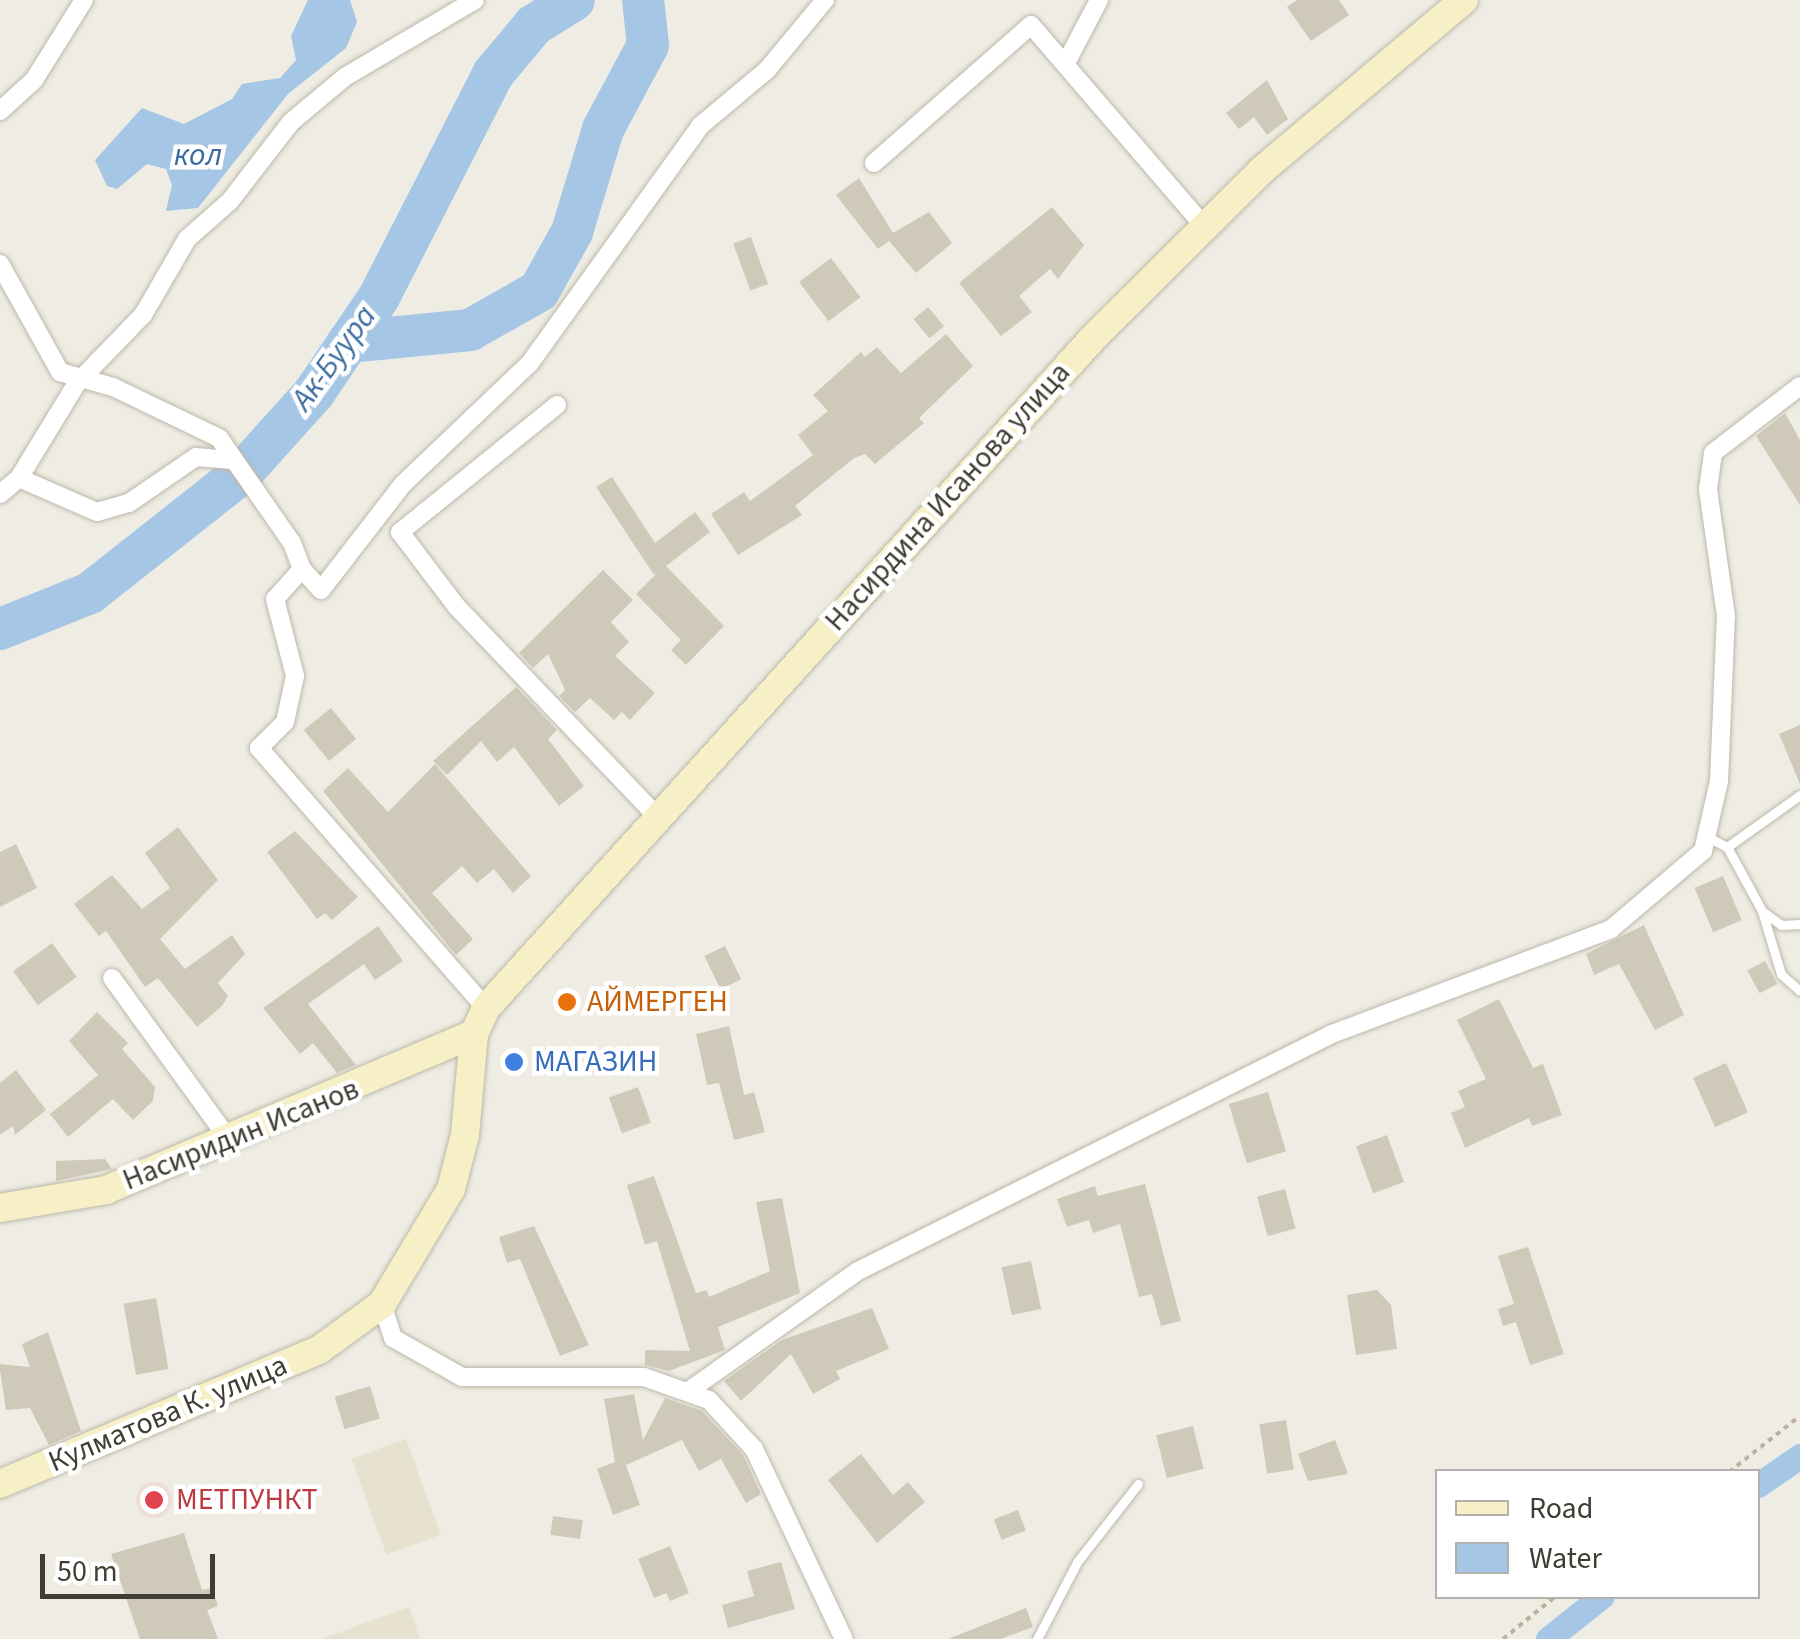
<!DOCTYPE html>
<meta charset="utf-8">
<style>
body{margin:0}
#map{position:relative;width:1800px;height:1639px;overflow:hidden;background:#efede3;font-family:"Source Sans 3",sans-serif}
div>[style]{position:absolute}
[style*='--x']{left:calc(var(--x)*1px);top:calc(var(--y)*1px);width:calc(var(--w)*1px);rotate:calc(var(--a)*1deg)}
.education>*{inset:0;background:#e7e2cf;transform-origin:0 0}
.medical>*{inset:0;background:#efddd8}
.round{border-radius:50%}
.water>*{inset:0;background:#a6c6e6}
.canal>*{height:25px;margin:-12.5px;padding:0 12.5px;transform-origin:12.5px;border-radius:12.5px;background:#a6c6e6}
.river>*{height:42px;margin:-21px;padding:0 21px;transform-origin:21px;border-radius:21px;background:#a6c6e6}
.building>*{inset:0;background:#cfc9ba;transform-origin:0 0}
.path>*{height:4px;margin-top:-2px;transform-origin:0;background:repeating-linear-gradient(90deg,#b9b19a 0 5px,transparent 0 10px)}
.roads{filter:drop-shadow(0 0 2px #bcb8aa) drop-shadow(0 0 2px #bcb8aa)}
.lane>*{height:9px;margin:-4.5px;padding:0 4.5px;transform-origin:4.5px;border-radius:4.5px;background:#fff}
.street>*{height:18px;margin:-9px;padding:0 9px;transform-origin:9px;border-radius:9px;background:#fff}
.secondary>*{height:28px;margin:-14px;padding:0 14px;transform-origin:14px;border-radius:14px;background:#f7efc5}
.dots>*{width:28px;height:28px;translate:-50% -50%;box-sizing:border-box;border:5px solid #fff;border-radius:50%}
span{translate:-50% -50%;white-space:nowrap;text-align:center;line-height:1.15;-webkit-text-stroke:9px #fff;paint-order:stroke}
.street-label{font-size:30px;color:#403d34}
.food-label{font-size:30px;color:#c56008}
.left{translate:0 -50%;text-align:left}
.shop-label{font-size:30px;color:#366cbe}
.health-label{font-size:30px;color:#be3a42}
.water-label{font-size:32px;color:#3b6c9f;font-style:italic}
.legend{position:absolute;left:1435px;top:1469px;width:325px;height:130px;box-sizing:border-box;background:#fff;border:2px solid #b3b1ae;margin:0;padding:12px 18px;list-style:none;font-size:30px;color:#403d34}
.legend li{display:flex;align-items:center;gap:20px;height:50px}
.legend b{width:50px;border:2px solid #b3b1ae}
.scale{position:absolute;left:40px;top:1554px;width:175px;height:45px;box-sizing:border-box;border:5px solid #403d34;border-top:0;padding-left:12px;font-size:30px;line-height:35px;white-space:nowrap;color:#403d34;-webkit-text-stroke:8px #fff;paint-order:stroke}
</style>
<div id="map">
<div class="education">
<div style="left:406px;top:1439px;width:102px;height:58px;rotate:70deg"></div>
<div style="clip-path:polygon(409px 1607px,420px 1639px,321px 1639px)"></div>
</div>
<div class="medical">
<div class="round" style="left:136px;top:1482px;width:36px;height:36px"></div>
</div>
<div class="water">
<div style="clip-path:polygon(308px 0,350px 0,357px 22px,346px 48px,288px 94px,198px 208px,166px 211px,172px 185px,166px 169px,147px 164px,117px 189px,107px 186px,95px 160px,142px 108px,184px 124px,232px 99px,242px 84px,280px 78px,296px 60px,291px 36px)"></div>
</div>
<div class="canal">
<div style="--x:1758;--y:1485;--w:51;--a:-34.6"></div>
<div style="--x:1548;--y:1639;--w:69;--a:-38.5"></div>
</div>
<div class="river">
<div style="--x:348;--y:342;--w:123;--a:-5.6"></div>
<div style="--x:470;--y:330;--w:79;--a:-29.5"></div>
<div style="--x:539;--y:291;--w:68;--a:-60.8"></div>
<div style="--x:572;--y:232;--w:108;--a:-73.2"></div>
<div style="--x:603;--y:129;--w:95;--a:-61.8"></div>
<div style="--x:648;--y:45;--w:45;--a:-96.3"></div>
<div style="--x:0;--y:629;--w:97;--a:-21.8"></div>
<div style="--x:90;--y:593;--w:194;--a:-38.3"></div>
<div style="--x:242;--y:473;--w:108;--a:-48"></div>
<div style="--x:314;--y:393;--w:116;--a:-55.9"></div>
<div style="--x:379;--y:297;--w:250;--a:-62.9"></div>
<div style="--x:493;--y:74;--w:64;--a:-50.1"></div>
<div style="--x:534;--y:25;--w:47;--a:-32"></div>
</div>
<div class="building">
<div style="clip-path:polygon(1297px 0,1339px 0,1349px 15px,1311px 41px,1287px 7px)"></div>
<div style="clip-path:polygon(1267px 80px,1288px 119px,1267px 135px,1254px 117px,1239px 129px,1226px 113px)"></div>
<div style="clip-path:polygon(859px 178px,893px 233px,929px 212px,952px 243px,916px 273px,889px 241px,878px 249px,836px 195px)"></div>
<div style="clip-path:polygon(1052px 207px,1084px 245px,1058px 279px,1050px 269px,1019px 296px,1032px 312px,1001px 336px,959px 283px)"></div>
<div style="left:751px;top:237px;width:50px;height:19px;rotate:70deg"></div>
<div style="left:831px;top:258px;width:49px;height:40px;rotate:53deg"></div>
<div style="left:928px;top:307px;width:25px;height:19px;rotate:50deg"></div>
<div style="clip-path:polygon(946px 334px,973px 366px,919px 418px,924px 423px,875px 464px,865px 454px,854px 458px,795px 506px,802px 515px,738px 555px,711px 514px,744px 492px,750px 501px,813px 455px,798px 435px,828px 411px,813px 395px,861px 352px,865px 357px,877px 347px,901px 373px)"></div>
<div style="clip-path:polygon(1785px 413px,1800px 440px,1800px 505px,1756px 436px)"></div>
<div style="clip-path:polygon(612px 477px,655px 543px,695px 512px,710px 532px,666px 566px,724px 626px,686px 665px,671px 650px,681px 640px,636px 594px,659px 571px,654px 575px,596px 487px)"></div>
<div style="clip-path:polygon(603px 570px,633px 600px,611px 622px,629px 642px,615px 656px,655px 693px,630px 720px,622px 712px,614px 720px,590px 698px,575px 712px,559px 696px,565px 690px,548px 654px,533px 668px,519px 653px)"></div>
<div style="clip-path:polygon(516px 687px,557px 730px,548px 739px,584px 786px,559px 806px,514px 747px,497px 762px,481px 741px,447px 775px,433px 761px)"></div>
<div style="left:331px;top:708px;width:40px;height:35px;rotate:51deg"></div>
<div style="clip-path:polygon(1800px 725px,1800px 784px,1779px 734px)"></div>
<div style="clip-path:polygon(435px 764px,531px 876px,513px 893px,494px 869px,477px 883px,462px 866px,432px 893px,473px 939px,456px 955px,323px 791px,348px 768px,388px 812px)"></div>
<div style="clip-path:polygon(178px 827px,218px 880px,160px 939px,185px 969px,232px 935px,245px 954px,218px 983px,228px 996px,222px 1006px,197px 1027px,158px 978px,145px 987px,106px 931px,99px 936px,74px 904px,112px 875px,142px 909px,170px 888px,145px 853px)"></div>
<div style="clip-path:polygon(295px 831px,358px 897px,332px 920px,325px 913px,317px 919px,267px 852px)"></div>
<div style="clip-path:polygon(16px 844px,37px 888px,0 907px,0 852px)"></div>
<div style="left:1723px;top:876px;width:48px;height:31px;rotate:67deg"></div>
<div style="clip-path:polygon(1644px 925px,1684px 1015px,1655px 1030px,1619px 964px,1594px 975px,1586px 954px)"></div>
<div style="clip-path:polygon(378px 926px,403px 961px,375px 980px,364px 964px,308px 1004px,356px 1065px,337px 1073px,313px 1043px,300px 1054px,263px 1008px)"></div>
<div style="left:52px;top:943px;width:42px;height:48px;rotate:54deg"></div>
<div style="left:725px;top:946px;width:37px;height:23px;rotate:64deg"></div>
<div style="left:1765px;top:961px;width:26px;height:20px;rotate:62deg"></div>
<div style="clip-path:polygon(1499px 999px,1533px 1068px,1543px 1064px,1562px 1115px,1532px 1126px,1529px 1118px,1465px 1148px,1451px 1113px,1465px 1107px,1458px 1091px,1486px 1079px,1457px 1020px)"></div>
<div style="clip-path:polygon(97px 1012px,128px 1043px,122px 1049px,155px 1087px,153px 1101px,133px 1120px,113px 1099px,68px 1137px,50px 1114px,98px 1075px,69px 1041px)"></div>
<div style="clip-path:polygon(729px 1026px,744px 1095px,754px 1092px,765px 1132px,734px 1140px,719px 1083px,707px 1085px,696px 1034px)"></div>
<div style="left:1726px;top:1063px;width:54px;height:36px;rotate:66deg"></div>
<div style="clip-path:polygon(16px 1070px,46px 1110px,15px 1135px,13px 1126px,0 1135px,0 1083px)"></div>
<div style="left:638px;top:1087px;width:38px;height:31px;rotate:70deg"></div>
<div style="left:1268px;top:1092px;width:62px;height:41px;rotate:73deg"></div>
<div style="left:1387px;top:1135px;width:50px;height:33px;rotate:70deg"></div>
<div style="clip-path:polygon(105px 1159px,112px 1169px,56px 1181px,56px 1161px)"></div>
<div style="clip-path:polygon(654px 1176px,696px 1293px,707px 1290px,709px 1297px,770px 1271px,756px 1202px,782px 1198px,800px 1293px,718px 1327px,725px 1350px,669px 1371px,645px 1365px,645px 1350px,690px 1351px,657px 1241px,645px 1245px,627px 1185px)"></div>
<div style="clip-path:polygon(1145px 1184px,1181px 1321px,1161px 1326px,1152px 1294px,1139px 1297px,1120px 1224px,1093px 1233px,1089px 1220px,1067px 1227px,1057px 1199px,1095px 1186px,1098px 1196px)"></div>
<div style="left:1285px;top:1189px;width:41px;height:29px;rotate:75deg"></div>
<div style="clip-path:polygon(534px 1226px,589px 1345px,560px 1356px,520px 1259px,507px 1263px,499px 1237px)"></div>
<div style="clip-path:polygon(1528px 1247px,1564px 1354px,1530px 1365px,1516px 1322px,1503px 1326px,1498px 1309px,1514px 1304px,1498px 1256px)"></div>
<div style="left:1031px;top:1261px;width:49px;height:30px;rotate:78deg"></div>
<div style="clip-path:polygon(1377px 1290px,1391px 1305px,1397px 1349px,1356px 1355px,1347px 1295px)"></div>
<div style="left:156px;top:1298px;width:72px;height:33px;rotate:80deg"></div>
<div style="clip-path:polygon(872px 1308px,889px 1349px,836px 1371px,840px 1379px,813px 1394px,791px 1354px,741px 1401px,724px 1381px,782px 1340px)"></div>
<div style="clip-path:polygon(48px 1332px,81px 1431px,49px 1445px,30px 1408px,6px 1410px,0 1370px,0 1364px,30px 1367px,22px 1344px)"></div>
<div style="left:370px;top:1386px;width:34px;height:37px;rotate:73deg"></div>
<div style="clip-path:polygon(634px 1394px,643px 1440px,665px 1398px,702px 1411px,743px 1455px,761px 1494px,746px 1503px,721px 1459px,699px 1471px,682px 1440px,626px 1465px,640px 1505px,613px 1515px,597px 1469px,615px 1462px,604px 1399px)"></div>
<div style="left:1286px;top:1420px;width:50px;height:27px;rotate:81deg"></div>
<div style="left:1193px;top:1426px;width:44px;height:38px;rotate:76deg"></div>
<div style="clip-path:polygon(1335px 1440px,1348px 1474px,1308px 1481px,1298px 1454px)"></div>
<div style="clip-path:polygon(861px 1454px,893px 1495px,908px 1482px,925px 1502px,877px 1543px,828px 1480px)"></div>
<div style="left:1018px;top:1510px;width:22px;height:26px;rotate:69deg"></div>
<div style="left:553px;top:1516px;width:30px;height:19px;rotate:8deg"></div>
<div style="clip-path:polygon(184px 1533px,202px 1590px,212px 1588px,218px 1606px,207px 1610px,218px 1639px,140px 1639px,111px 1554px)"></div>
<div style="clip-path:polygon(670px 1546px,689px 1593px,670px 1601px,666px 1593px,654px 1598px,638px 1559px)"></div>
<div style="clip-path:polygon(781px 1562px,795px 1609px,728px 1628px,722px 1605px,754px 1596px,747px 1571px)"></div>
<div style="clip-path:polygon(1026px 1608px,1033px 1627px,1000px 1639px,948px 1639px)"></div>
</div>
<div class="path">
<div style="--x:1729;--y:1472;--w:90;--a:-38.3"></div>
<div style="--x:1503;--y:1639;--w:68;--a:-39.1"></div>
</div>
<div class="roads">
<div class="lane">
<div style="--x:1706;--y:836;--w:24;--a:28"></div>
<div style="--x:1727;--y:847;--w:73;--a:61.3"></div>
<div style="--x:1762;--y:911;--w:24;--a:36"></div>
<div style="--x:1781;--y:925;--w:19;--a:-3"></div>
<div style="--x:1727;--y:847;--w:90;--a:-35.5"></div>
<div style="--x:1762;--y:911;--w:66;--a:73.2"></div>
<div style="--x:1781;--y:974;--w:25;--a:42"></div>
<div style="--x:1037;--y:1639;--w:87;--a:-62.5"></div>
<div style="--x:1077;--y:1562;--w:99;--a:-52"></div>
</div>
<div class="street">
<div style="--x:1067;--y:61;--w:69;--a:-62.3"></div>
<div style="--x:0;--y:111;--w:46;--a:-42.4"></div>
<div style="--x:34;--y:80;--w:94;--a:-58"></div>
<div style="--x:874;--y:163;--w:209;--a:-41.3"></div>
<div style="--x:1031;--y:25;--w:267;--a:49.3"></div>
<div style="--x:0;--y:264;--w:124;--a:60.9"></div>
<div style="--x:60;--y:372;--w:55;--a:15.8"></div>
<div style="--x:113;--y:387;--w:118;--a:25.7"></div>
<div style="--x:219;--y:438;--w:128;--a:55.2"></div>
<div style="--x:292;--y:543;--w:28;--a:69"></div>
<div style="--x:302;--y:569;--w:40;--a:132"></div>
<div style="--x:275;--y:599;--w:80;--a:75.4"></div>
<div style="--x:295;--y:676;--w:47;--a:102.3"></div>
<div style="--x:285;--y:722;--w:37;--a:135"></div>
<div style="--x:259;--y:748;--w:345;--a:48.9"></div>
<div style="--x:557;--y:405;--w:202;--a:141"></div>
<div style="--x:400;--y:532;--w:94;--a:52.8"></div>
<div style="--x:457;--y:607;--w:289;--a:46.3"></div>
<div style="--x:19;--y:478;--w:111;--a:-58.6"></div>
<div style="--x:77;--y:383;--w:95;--a:-45.9"></div>
<div style="--x:143;--y:315;--w:88;--a:-59.9"></div>
<div style="--x:187;--y:239;--w:57;--a:-41.5"></div>
<div style="--x:230;--y:201;--w:100;--a:-52.3"></div>
<div style="--x:291;--y:122;--w:70;--a:-39.8"></div>
<div style="--x:345;--y:77;--w:151;--a:-30.6"></div>
<div style="--x:0;--y:494;--w:25;--a:-40"></div>
<div style="--x:19;--y:478;--w:85;--a:23.6"></div>
<div style="--x:97;--y:512;--w:33;--a:-16"></div>
<div style="--x:129;--y:503;--w:81;--a:-34.5"></div>
<div style="--x:196;--y:457;--w:36;--a:5"></div>
<div style="--x:302;--y:569;--w:28;--a:48"></div>
<div style="--x:321;--y:590;--w:134;--a:-52.3"></div>
<div style="--x:403;--y:484;--w:175;--a:-43.6"></div>
<div style="--x:530;--y:363;--w:292;--a:-54.3"></div>
<div style="--x:700;--y:126;--w:87;--a:-39.9"></div>
<div style="--x:767;--y:70;--w:91;--a:-50.4"></div>
<div style="--x:112;--y:978;--w:201;--a:54.1"></div>
<div style="--x:382;--y:1304;--w:36;--a:72"></div>
<div style="--x:393;--y:1338;--w:79;--a:29.5"></div>
<div style="--x:462;--y:1377;--w:182;--a:0"></div>
<div style="--x:644;--y:1377;--w:69;--a:19.5"></div>
<div style="--x:709;--y:1400;--w:67;--a:47.4"></div>
<div style="--x:754;--y:1449;--w:210;--a:64.7"></div>
<div style="--x:690;--y:1390;--w:206;--a:-35.3"></div>
<div style="--x:858;--y:1271;--w:530;--a:-26.57"></div>
<div style="--x:1332;--y:1034;--w:298;--a:-20.6"></div>
<div style="--x:1611;--y:929;--w:121;--a:-40.3"></div>
<div style="--x:1703;--y:851;--w:72;--a:-77.1"></div>
<div style="--x:1719;--y:781;--w:165;--a:-87.6"></div>
<div style="--x:1726;--y:616;--w:128;--a:-98.1"></div>
<div style="--x:1708;--y:489;--w:36;--a:-82"></div>
<div style="--x:1713;--y:453;--w:110;--a:-37.6"></div>
</div>
<div class="secondary">
<div style="--x:0;--y:1208;--w:108;--a:-9.6"></div>
<div style="--x:106;--y:1190;--w:400;--a:-23"></div>
<div style="--x:0;--y:1484;--w:346;--a:-22.8"></div>
<div style="--x:319;--y:1350;--w:78;--a:-36.1"></div>
<div style="--x:382;--y:1304;--w:134;--a:-59"></div>
<div style="--x:451;--y:1189;--w:56;--a:-75.5"></div>
<div style="--x:465;--y:1135;--w:101;--a:-84.9"></div>
<div style="--x:474;--y:1034;--w:29;--a:-65"></div>
<div style="--x:486;--y:1008;--w:904;--a:-47.82"></div>
<div style="--x:1093;--y:338;--w:238;--a:-44.8"></div>
<div style="--x:1262;--y:170;--w:264;--a:-40.1"></div>
</div>
</div>
<div class="dots">
<div style="left:567px;top:1002px;background:#e8710a"></div>
<div style="left:514px;top:1062px;background:#3f7fe0"></div>
<div style="left:154px;top:1500px;background:#e0444e"></div>
</div>
<div class="street-label">
<span style="left:948px;top:497px;rotate:-48deg">Насирдина Исанова улица</span>
<span style="left:241px;top:1135px;rotate:-22deg">Насиридин Исанов</span>
<span style="left:168px;top:1414px;rotate:-23deg">Кулматова К. улица</span>
</div>
<div class="food-label">
<span class="left" style="left:587px;top:1002px">АЙМЕРГЕН</span>
</div>
<div class="shop-label">
<span class="left" style="left:534px;top:1062px">МАГАЗИН</span>
</div>
<div class="health-label">
<span class="left" style="left:176px;top:1500px">МЕТПУНКТ</span>
</div>
<div class="water-label">
<span style="left:198px;top:155px">кол</span>
<span style="left:334px;top:358px;rotate:-54deg">Ак-Буура</span>
</div>
<ul class="legend">
<li><b style="height:12px;background:#f7efc5"></b>Road</li>
<li><b style="height:28px;background:#a6c6e6"></b>Water</li>
</ul>
<div class="scale">50 m</div>
</div>
